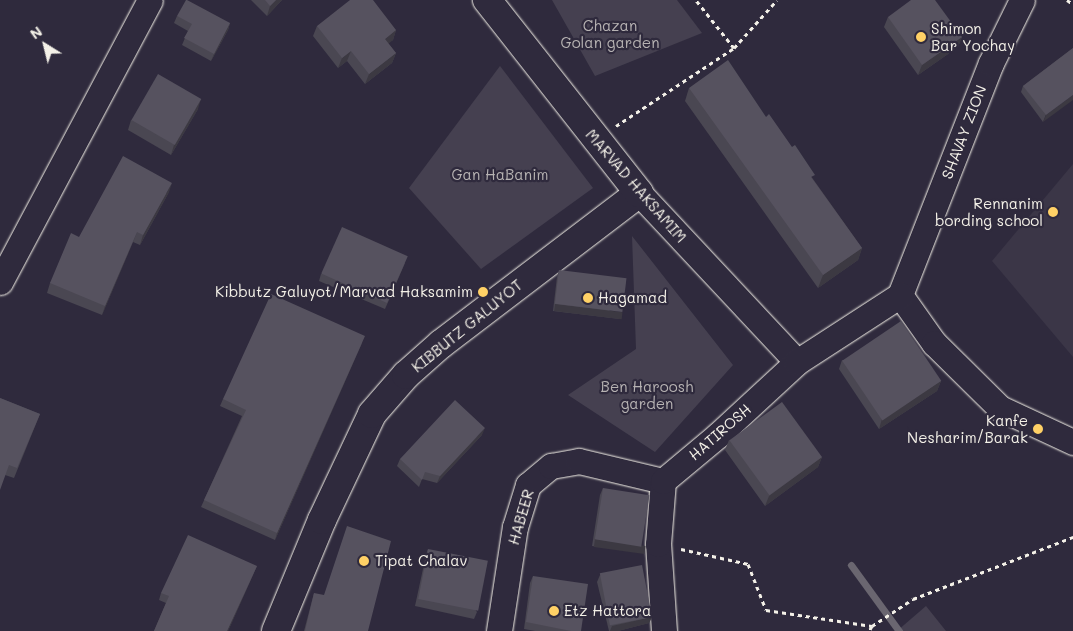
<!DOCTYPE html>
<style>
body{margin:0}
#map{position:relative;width:1073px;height:631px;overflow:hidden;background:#2f2a3d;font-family:Mali,sans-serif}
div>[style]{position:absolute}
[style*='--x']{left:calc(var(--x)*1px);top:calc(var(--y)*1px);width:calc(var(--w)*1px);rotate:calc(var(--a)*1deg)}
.built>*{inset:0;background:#3b3647}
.green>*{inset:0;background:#454050}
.stream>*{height:7px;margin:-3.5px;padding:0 3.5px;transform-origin:3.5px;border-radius:3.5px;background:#6a6670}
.path>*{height:3px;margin-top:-1.5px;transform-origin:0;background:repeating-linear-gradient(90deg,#f4f1e8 0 4px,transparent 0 8px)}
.roads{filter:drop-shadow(0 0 1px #f4f1e8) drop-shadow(0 0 1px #f4f1e8)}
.street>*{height:25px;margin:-12.5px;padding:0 12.5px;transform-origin:12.5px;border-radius:12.5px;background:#2f2a3d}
.secondary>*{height:28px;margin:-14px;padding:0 14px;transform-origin:14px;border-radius:14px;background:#2f2a3d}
.wall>*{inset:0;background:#4a4752}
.shaded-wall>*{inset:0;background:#3c3942;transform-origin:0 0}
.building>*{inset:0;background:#56525f;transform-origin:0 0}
.dots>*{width:14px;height:14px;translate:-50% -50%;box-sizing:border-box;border:2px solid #2f2a3d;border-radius:50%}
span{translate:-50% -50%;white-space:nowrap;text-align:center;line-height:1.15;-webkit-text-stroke:4.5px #2f2a3d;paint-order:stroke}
.park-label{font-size:15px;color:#b7b3b3}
.poi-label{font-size:15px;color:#f4f1e8}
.left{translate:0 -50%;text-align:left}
.right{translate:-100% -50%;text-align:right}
.street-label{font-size:15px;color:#f4f1e8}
.north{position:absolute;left:20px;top:20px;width:50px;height:50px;-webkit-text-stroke:4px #2f2a3d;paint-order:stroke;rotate:324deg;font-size:14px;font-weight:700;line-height:20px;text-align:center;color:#f4f1e8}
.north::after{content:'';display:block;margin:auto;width:18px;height:22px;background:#f4f1e8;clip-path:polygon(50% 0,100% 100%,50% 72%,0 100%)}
</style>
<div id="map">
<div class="built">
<div style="clip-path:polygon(1073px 164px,1073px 357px,992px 261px)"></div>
</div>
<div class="green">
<div style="clip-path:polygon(552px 0,677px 0,702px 33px,595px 76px)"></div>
<div style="clip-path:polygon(500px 66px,593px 188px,481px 269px,409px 188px)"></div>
<div style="clip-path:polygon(632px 236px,733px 365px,655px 452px,568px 395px,636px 349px)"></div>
<div style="clip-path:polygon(926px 606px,946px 631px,897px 631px)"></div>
</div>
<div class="stream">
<div style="--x:851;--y:565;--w:82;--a:54"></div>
</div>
<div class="path">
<div style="--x:1067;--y:0;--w:7;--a:34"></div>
<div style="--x:734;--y:48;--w:64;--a:-48.1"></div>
<div style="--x:616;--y:126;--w:141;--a:-33.5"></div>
<div style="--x:734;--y:48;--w:61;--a:-128.4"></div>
<div style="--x:681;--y:549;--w:69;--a:12.6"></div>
<div style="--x:748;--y:564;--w:49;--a:68.6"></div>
<div style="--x:766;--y:610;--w:107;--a:8.6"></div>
<div style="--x:872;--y:626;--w:6;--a:121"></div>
<div style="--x:872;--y:626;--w:49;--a:-33.4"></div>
<div style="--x:913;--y:599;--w:172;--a:-21.2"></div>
</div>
<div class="roads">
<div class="street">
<div style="--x:639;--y:193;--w:231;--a:46.9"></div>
<div style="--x:0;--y:282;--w:319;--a:-62"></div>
<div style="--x:900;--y:295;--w:249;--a:-68.6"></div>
<div style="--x:991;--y:63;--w:70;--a:-63.8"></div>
<div style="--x:900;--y:295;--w:59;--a:54.7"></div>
<div style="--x:934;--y:343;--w:93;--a:44.6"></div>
<div style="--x:1000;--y:408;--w:81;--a:25"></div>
<div style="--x:499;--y:631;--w:105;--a:-81.3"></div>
<div style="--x:515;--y:527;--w:44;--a:-72.8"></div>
<div style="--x:528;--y:485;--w:30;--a:-40"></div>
<div style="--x:551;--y:466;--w:28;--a:-10"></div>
<div style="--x:579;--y:461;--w:86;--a:13.4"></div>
<div style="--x:664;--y:631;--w:87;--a:-93.9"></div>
<div style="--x:658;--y:544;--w:63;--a:-85.5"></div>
<div style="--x:663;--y:481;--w:72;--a:-39.9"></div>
<div style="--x:718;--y:435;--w:108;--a:-42.7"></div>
<div style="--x:797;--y:362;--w:123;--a:-33"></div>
</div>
<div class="secondary">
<div style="--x:276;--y:631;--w:120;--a:-67.5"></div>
<div style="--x:322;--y:520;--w:117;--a:-64.7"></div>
<div style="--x:372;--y:414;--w:52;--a:-48.9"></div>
<div style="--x:406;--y:375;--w:47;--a:-41.5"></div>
<div style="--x:441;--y:344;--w:249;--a:-37.3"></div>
<div style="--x:639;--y:193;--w:246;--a:-128.2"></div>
</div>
</div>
<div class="wall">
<div style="clip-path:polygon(251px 0,282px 0,267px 16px)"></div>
<div style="clip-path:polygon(177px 16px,230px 23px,228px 30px,211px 61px,182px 45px,188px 31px,174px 23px)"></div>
<div style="clip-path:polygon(888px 17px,962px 37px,958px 47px,918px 75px,884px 27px)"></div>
<div style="clip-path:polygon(317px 26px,396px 30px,393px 40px,388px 43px,396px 53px,392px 63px,365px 84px,347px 61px,338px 68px,313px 36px)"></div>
<div style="clip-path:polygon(1073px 48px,1043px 122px,1021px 92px,1023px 86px)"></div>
<div style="clip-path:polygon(689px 88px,766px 117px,813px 179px,862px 248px,858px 260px,818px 288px,685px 101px)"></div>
<div style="clip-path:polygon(198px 109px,171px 155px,128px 130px,131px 120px)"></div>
<div style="clip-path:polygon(169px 192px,140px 245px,133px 242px,102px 315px,47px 293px,50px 283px,79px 237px)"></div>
<div style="clip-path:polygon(405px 263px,385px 309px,319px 281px,321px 274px)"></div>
<div style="clip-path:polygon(559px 270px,620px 319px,553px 311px,557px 277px)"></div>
<div style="clip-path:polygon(362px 343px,275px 540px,201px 507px,242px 416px,220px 406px,223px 399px)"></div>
<div style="clip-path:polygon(842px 360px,941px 381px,937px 391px,879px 429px,839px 369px)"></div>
<div style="clip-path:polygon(0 398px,40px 414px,14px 478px,5px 475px)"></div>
<div style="clip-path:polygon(482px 435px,437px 483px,422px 479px,419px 487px,397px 466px,400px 459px)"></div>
<div style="clip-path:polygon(729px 440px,822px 457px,818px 467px,765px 506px,725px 450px)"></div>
<div style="clip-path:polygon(603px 488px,643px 553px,592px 546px,600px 495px)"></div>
<div style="clip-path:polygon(428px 549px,477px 612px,474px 619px,415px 606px,426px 555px)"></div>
<div style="clip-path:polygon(257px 566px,228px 631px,154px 631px,166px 603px,159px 600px,161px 593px)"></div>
<div style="clip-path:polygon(600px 575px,652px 617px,649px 623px,618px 631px,609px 631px,597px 582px)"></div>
<div style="clip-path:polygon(533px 576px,581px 631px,535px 631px,524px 629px,530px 583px)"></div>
<div style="clip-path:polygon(314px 593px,368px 631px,304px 631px)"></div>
</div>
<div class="shaded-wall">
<div style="clip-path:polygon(276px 0,282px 0,267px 16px,270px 6px)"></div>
<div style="clip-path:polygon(230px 23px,228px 30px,211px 61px,214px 54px)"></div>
<div style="clip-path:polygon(396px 30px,393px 40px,382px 49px,385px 39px)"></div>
<div style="clip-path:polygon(962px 37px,958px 47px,918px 75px,922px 65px)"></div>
<div style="clip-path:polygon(351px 51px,347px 61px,338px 68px,342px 58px)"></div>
<div style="clip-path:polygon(396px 53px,392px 63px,365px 84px,369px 74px)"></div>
<div style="clip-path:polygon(1073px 95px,1073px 100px,1043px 122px,1046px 115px)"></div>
<div style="clip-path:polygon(201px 99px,198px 109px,171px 155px,174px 145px)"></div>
<div style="clip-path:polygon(172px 183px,169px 192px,140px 245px,143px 235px)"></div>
<div style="clip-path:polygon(137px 232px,133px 242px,102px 315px,105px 306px)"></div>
<div style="clip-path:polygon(862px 248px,858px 260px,818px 288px,823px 275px)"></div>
<div style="left:555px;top:304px;width:68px;height:7px;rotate:7deg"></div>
<div style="clip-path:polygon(365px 336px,362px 343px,275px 540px,277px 533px)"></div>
<div style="clip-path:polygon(941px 381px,937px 391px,879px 429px,882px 419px)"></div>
<div style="clip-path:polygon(485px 428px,482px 435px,437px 483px,440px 476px)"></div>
<div style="clip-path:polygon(822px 457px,818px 467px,765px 506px,769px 496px)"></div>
<div style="left:595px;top:539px;width:51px;height:8px;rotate:8deg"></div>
<div style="clip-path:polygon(257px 566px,228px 631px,227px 631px)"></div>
<div style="clip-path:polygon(652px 617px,649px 623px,618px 631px,610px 631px,612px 626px)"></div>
</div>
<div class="building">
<div style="clip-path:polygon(186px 0,187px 0,230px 23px,214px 54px,184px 38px,192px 24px,177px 16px)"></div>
<div style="clip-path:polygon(265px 0,276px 0,270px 6px)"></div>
<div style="clip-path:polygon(350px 0,373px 0,396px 30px,385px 39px,396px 53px,369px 74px,351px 51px,342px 58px,317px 26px)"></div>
<div style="clip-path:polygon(911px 0,935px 0,962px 37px,922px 65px,888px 17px)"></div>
<div style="clip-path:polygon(1073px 48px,1073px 95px,1046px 115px,1023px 86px)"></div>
<div style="clip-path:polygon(728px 60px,766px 117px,769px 114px,792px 147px,795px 145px,815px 175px,811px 177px,862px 248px,823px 275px,689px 88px)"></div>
<div style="left:158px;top:74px;width:50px;height:53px;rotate:30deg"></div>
<div style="clip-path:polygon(123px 156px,172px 183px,143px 235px,137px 232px,105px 306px,50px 283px,71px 233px,79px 237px)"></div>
<div style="left:342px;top:227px;width:72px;height:51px;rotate:24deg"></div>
<div style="left:559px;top:270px;width:68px;height:34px;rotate:7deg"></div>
<div style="clip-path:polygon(271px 294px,365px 336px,277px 533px,204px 500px,246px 410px,223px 399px)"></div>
<div style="left:901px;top:321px;width:72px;height:71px;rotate:56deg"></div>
<div style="clip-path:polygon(0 398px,40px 414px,17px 468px,9px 465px,0 490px)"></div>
<div style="clip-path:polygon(455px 400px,485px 428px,440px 476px,425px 472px,422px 480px,400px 459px)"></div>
<div style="left:782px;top:402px;width:68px;height:65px;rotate:54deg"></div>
<div style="left:603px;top:488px;width:47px;height:52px;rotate:9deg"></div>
<div style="clip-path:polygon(347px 526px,391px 541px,368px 631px,305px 631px,314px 593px,324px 595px)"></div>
<div style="clip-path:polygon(188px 535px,257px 566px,227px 631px,154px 631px,169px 596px,161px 593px)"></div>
<div style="left:428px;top:549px;width:61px;height:51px;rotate:11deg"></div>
<div style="left:642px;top:565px;width:53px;height:43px;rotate:79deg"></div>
<div style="clip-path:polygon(533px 576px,588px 584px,581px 631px,571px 631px,526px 622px)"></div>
</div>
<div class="dots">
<div style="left:921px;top:37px;background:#ffd166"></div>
<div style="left:1053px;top:212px;background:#ffd166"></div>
<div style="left:483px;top:292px;background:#ffd166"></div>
<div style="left:588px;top:298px;background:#ffd166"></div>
<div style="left:1038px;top:429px;background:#ffd166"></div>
<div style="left:364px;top:561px;background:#ffd166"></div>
<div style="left:554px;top:611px;background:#ffd166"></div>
</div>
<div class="park-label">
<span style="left:610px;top:34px">Chazan<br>Golan garden</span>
<span style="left:500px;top:175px">Gan HaBanim</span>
<span style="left:647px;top:395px">Ben Haroosh<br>garden</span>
</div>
<div class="poi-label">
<span class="left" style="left:931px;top:37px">Shimon<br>Bar Yochay</span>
<span class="right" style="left:1043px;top:212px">Rennanim<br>bording school</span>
<span class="right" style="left:473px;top:292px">Kibbutz Galuyot/Marvad Haksamim</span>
<span class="left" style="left:598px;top:298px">Hagamad</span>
<span class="right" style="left:1028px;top:429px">Kanfe<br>Nesharim/Barak</span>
<span class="left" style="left:375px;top:561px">Tipat Chalav</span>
<span class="left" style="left:564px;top:611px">Etz Hattora</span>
</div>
<div class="street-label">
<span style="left:964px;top:132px;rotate:-69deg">SHAVAY ZION</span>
<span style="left:636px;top:186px;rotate:49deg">MARVAD HAKSAMIM</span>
<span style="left:467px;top:326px;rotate:-39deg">KIBBUTZ GALUYOT</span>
<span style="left:720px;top:432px;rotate:-41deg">HATIROSH</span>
<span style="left:521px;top:517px;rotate:-74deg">HABEER</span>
</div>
<div class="north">N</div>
</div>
